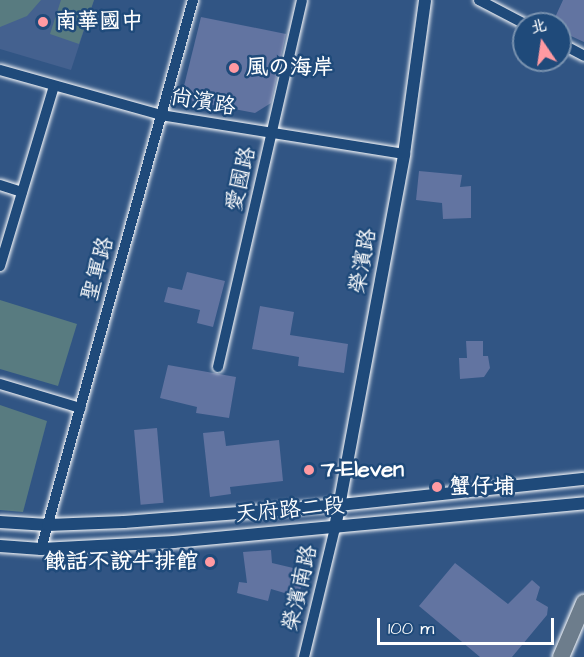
<!DOCTYPE html>
<meta charset="utf-8">
<style>
body{margin:0}
#map{position:relative;width:584px;height:657px;overflow:hidden;background:#315584;font-family:"Architects Daughter","LXGW WenKai TC","Klee One",sans-serif}
div>[style]{position:absolute}
[style*='--x']{left:calc(var(--x)*1px);top:calc(var(--y)*1px);width:calc(var(--w)*1px);rotate:calc(var(--a)*1deg)}
.built>*{inset:0;background:#44618f}
.green>*{inset:0;background:#587b80}
.building>*{inset:0;background:#6274a1;transform-origin:0 0}
.roads{filter:drop-shadow(0 0 2px #fff) drop-shadow(0 0 2px #fff)}
.minor>*{height:10px;margin:-5px;padding:0 5px;transform-origin:5px;border-radius:5px;background:#1f4a7a}
.tertiary>*{height:12px;margin:-6px;padding:0 6px;transform-origin:6px;border-radius:6px;background:#1f4a7a}
.primary>*{height:16px;margin:-8px;padding:0 8px;transform-origin:8px;border-radius:8px;background:#6d7d8c}
.dots>*{width:16px;height:16px;translate:-50% -50%;box-sizing:border-box;border:3px solid #1f4a7a;border-radius:50%}
span{translate:-50% -50%;white-space:nowrap;text-align:center;line-height:1.15;-webkit-text-stroke:5px #1f4a7a;paint-order:stroke}
.poi-label{font-size:22px;color:#fff;font-weight:700}
.left{translate:0 -50%;text-align:left}
.right{translate:-100% -50%;text-align:right}
.street-label{font-size:22px;color:#fff}
.north{position:absolute;left:512px;top:12px;width:60px;height:60px;box-sizing:border-box;background:#1f4a7a;border:2px solid #7992af;border-radius:50%;rotate:347deg;font-size:16px;font-weight:700;line-height:24px;text-align:center;color:#fff}
.north::after{content:'';display:block;margin:auto;width:21px;height:27px;background:#ff9aa2;clip-path:polygon(50% 0,100% 100%,50% 72%,0 100%)}
.scale{position:absolute;left:377px;top:618px;width:177px;height:27px;box-sizing:border-box;border:3px solid #fff;border-top:0;padding-left:8px;font-size:18px;line-height:21px;white-space:nowrap;color:#fff;-webkit-text-stroke:4px #1f4a7a;paint-order:stroke}
</style>
<div id="map">
<div class="built">
<div style="clip-path:polygon(0 0,94px 0,71px 70px,0 49px)"></div>
</div>
<div class="green">
<div style="clip-path:polygon(0 0,41px 0,27px 16px,0 27px)"></div>
<div style="clip-path:polygon(61px 0,94px 0,79px 44px,50px 34px)"></div>
<div style="clip-path:polygon(0 300px,77px 324px,58px 386px,0 369px)"></div>
<div style="clip-path:polygon(0 405px,47px 421px,23px 512px,0 510px)"></div>
</div>
<div class="building">
<div style="clip-path:polygon(563px 0,584px 0,584px 42px,560px 31px,560px 24px,552px 24px)"></div>
<div style="clip-path:polygon(201px 17px,286px 34px,271px 103px,255px 113px,192px 101px,184px 86px)"></div>
<div style="clip-path:polygon(419px 171px,462px 175px,460px 187px,471px 186px,471px 218px,443px 219px,442px 203px,416px 200px)"></div>
<div style="clip-path:polygon(187px 272px,225px 281px,213px 327px,197px 323px,200px 310px,164px 302px,168px 287px,182px 290px)"></div>
<div style="clip-path:polygon(260px 306px,294px 312px,290px 335px,348px 344px,344px 373px,298px 366px,299px 357px,252px 349px)"></div>
<div style="clip-path:polygon(466px 341px,483px 341px,483px 356px,488px 356px,490px 368px,484px 377px,460px 379px,459px 358px,467px 358px)"></div>
<div style="clip-path:polygon(168px 365px,236px 377px,229px 418px,196px 413px,197px 407px,160px 398px)"></div>
<div style="left:157px;top:428px;width:75px;height:23px;rotate:85deg"></div>
<div style="clip-path:polygon(224px 431px,226px 446px,279px 440px,283px 481px,230px 487px,231px 494px,210px 497px,203px 433px)"></div>
<div style="clip-path:polygon(271px 550px,272px 563px,306px 571px,298px 597px,271px 589px,268px 601px,237px 593px,239px 582px,247px 583px,243px 552px)"></div>
<div style="clip-path:polygon(455px 563px,508px 604px,532px 580px,540px 587px,536px 600px,548px 607px,547px 615px,512px 657px,480px 657px,419px 606px)"></div>
</div>
<div class="roads">
<div class="minor">
<div style="--x:479;--y:0;--w:52;--a:27.6"></div>
<div style="--x:560;--y:43;--w:27;--a:28"></div>
<div style="--x:0;--y:70;--w:167;--a:15.6"></div>
<div style="--x:161;--y:115;--w:246;--a:9.1"></div>
<div style="--x:0;--y:185;--w:23;--a:18"></div>
<div style="--x:0;--y:266;--w:188;--a:-73.3"></div>
<div style="--x:218;--y:367;--w:376;--a:-77.1"></div>
<div style="--x:0;--y:384;--w:84;--a:16.7"></div>
<div style="--x:41;--y:549;--w:570;--a:-74.52"></div>
<div style="--x:304;--y:657;--w:133;--a:-76.5"></div>
</div>
<div class="tertiary">
<div style="--x:0;--y:522;--w:48;--a:3.6"></div>
<div style="--x:48;--y:525;--w:76;--a:-2.3"></div>
<div style="--x:124;--y:522;--w:217;--a:-4.5"></div>
<div style="--x:340;--y:505;--w:245;--a:-6.1"></div>
<div style="--x:335;--y:528;--w:380;--a:-79.5"></div>
<div style="--x:404;--y:154;--w:155;--a:-82.2"></div>
<div style="--x:0;--y:546;--w:41;--a:4.2"></div>
<div style="--x:41;--y:549;--w:133;--a:-3"></div>
<div style="--x:174;--y:542;--w:412;--a:-5.4"></div>
</div>
<div class="primary">
<div style="--x:561;--y:657;--w:59;--a:-66.9"></div>
</div>
</div>
<div class="dots">
<div style="left:43px;top:22px;background:#ff9aa2"></div>
<div style="left:234px;top:68px;background:#ff9aa2"></div>
<div style="left:309px;top:470px;background:#ff9aa2"></div>
<div style="left:437px;top:487px;background:#ff9aa2"></div>
<div style="left:210px;top:562px;background:#ff9aa2"></div>
</div>
<div class="poi-label">
<span class="left" style="left:55px;top:22px">南華國中</span>
<span class="left" style="left:246px;top:68px">風の海岸</span>
<span class="left" style="left:321px;top:470px">7-Eleven</span>
<span class="left" style="left:449px;top:487px">蟹仔埔</span>
<span class="right" style="left:198px;top:562px">餓話不說牛排館</span>
</div>
<div class="street-label">
<span style="left:203px;top:102px;rotate:10deg">尚濱路</span>
<span style="left:241px;top:179px;rotate:-77deg">愛國路</span>
<span style="left:363px;top:261px;rotate:-80deg">榮濱路</span>
<span style="left:98px;top:269px;rotate:-75deg">聖軍路</span>
<span style="left:290px;top:510px;rotate:-5deg">天府路二段</span>
<span style="left:300px;top:588px;rotate:-77deg">榮濱南路</span>
</div>
<div class="north">北</div>
<div class="scale">100 m</div>
</div>
